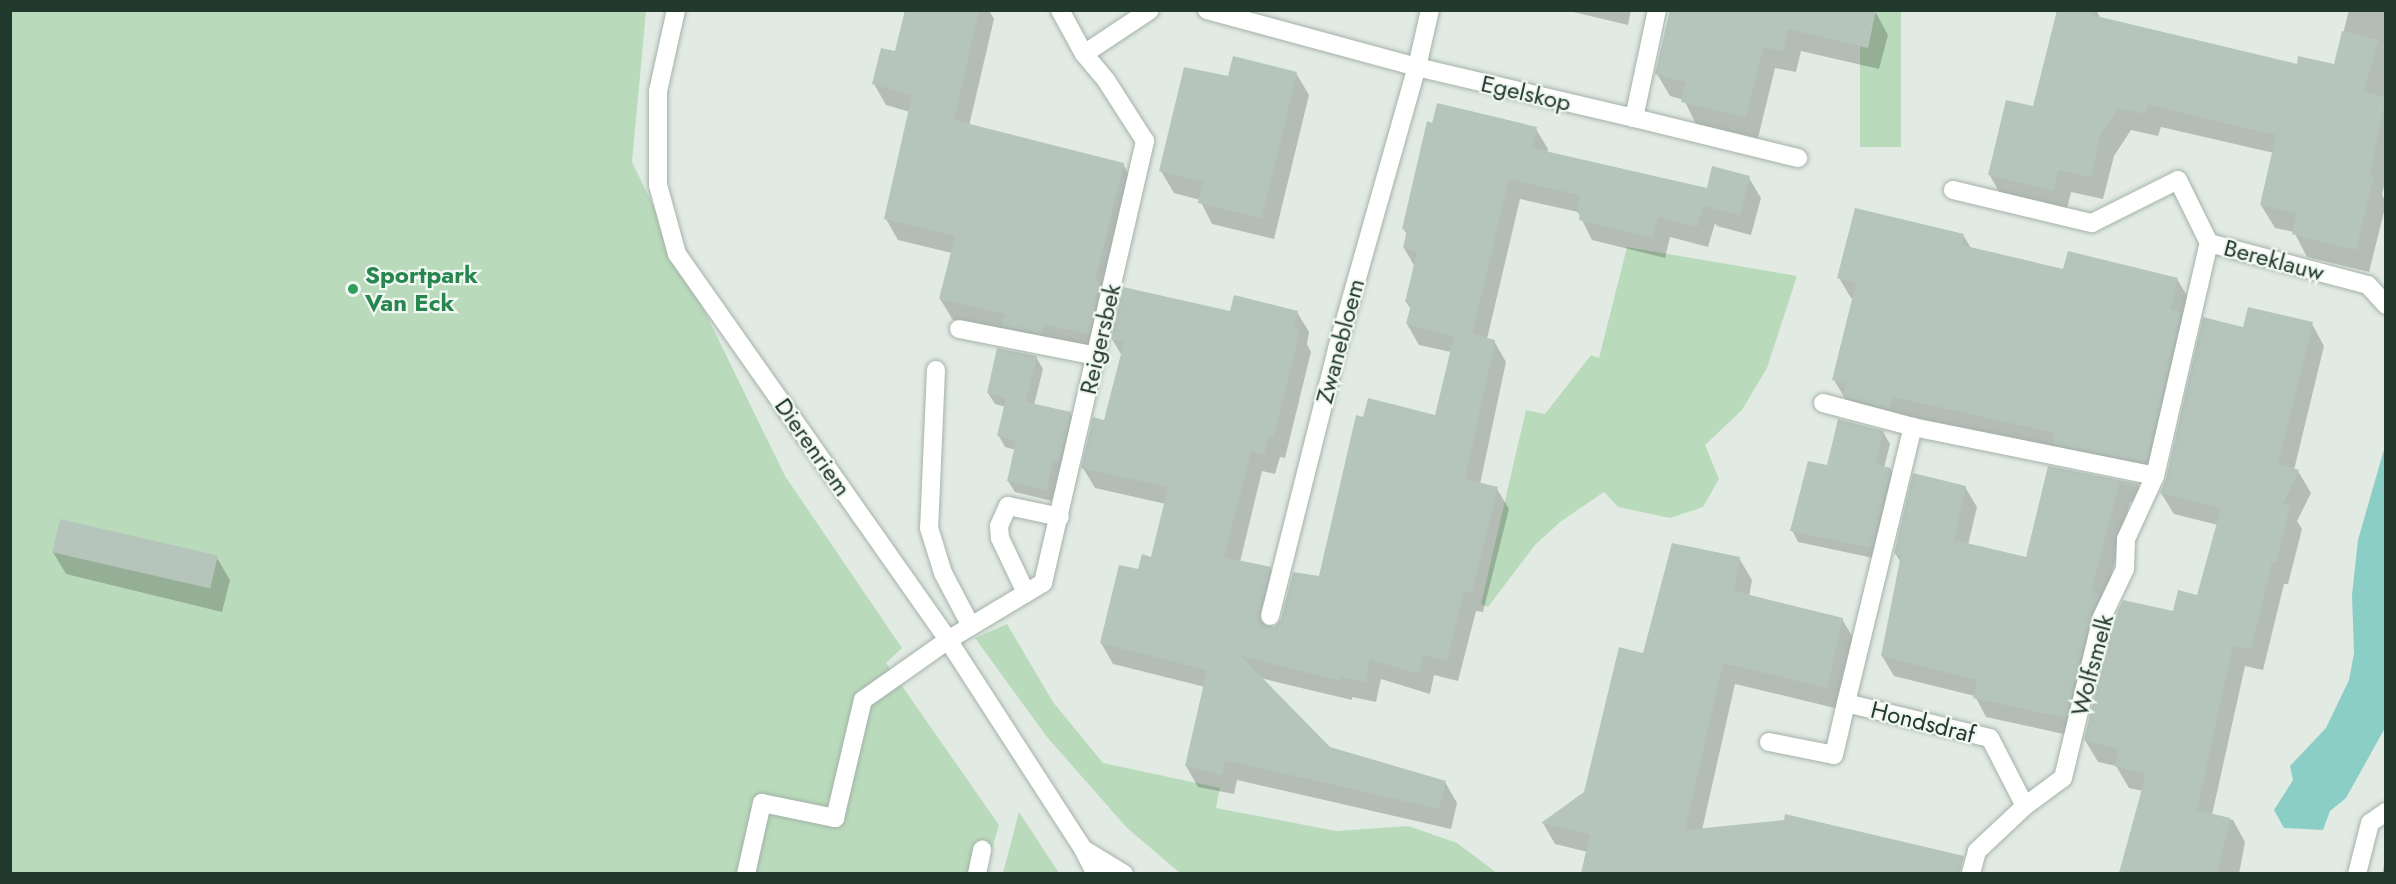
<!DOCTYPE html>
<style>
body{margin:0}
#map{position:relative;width:2396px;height:884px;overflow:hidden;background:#e1ebe4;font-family:Jost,sans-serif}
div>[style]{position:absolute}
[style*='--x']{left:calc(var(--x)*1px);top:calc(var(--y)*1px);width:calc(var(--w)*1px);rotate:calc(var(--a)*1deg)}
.green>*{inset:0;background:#badbbb;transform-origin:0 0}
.water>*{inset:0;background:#8bcec6}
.shadow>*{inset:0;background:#0003}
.building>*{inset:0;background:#b6c5bc;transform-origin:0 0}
.roads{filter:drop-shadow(0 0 2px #a4b2a9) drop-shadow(0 0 2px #a4b2a9)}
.lane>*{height:18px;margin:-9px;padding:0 9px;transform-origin:9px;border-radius:9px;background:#fff}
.street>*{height:18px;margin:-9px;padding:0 9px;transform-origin:9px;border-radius:9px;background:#fff}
.dots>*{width:16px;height:16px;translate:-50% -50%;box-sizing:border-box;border:3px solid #f1f7f3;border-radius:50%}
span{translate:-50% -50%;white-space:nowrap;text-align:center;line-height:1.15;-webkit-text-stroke:4.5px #f1f7f3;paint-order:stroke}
.street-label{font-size:24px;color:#223a2d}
.leisure-label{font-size:24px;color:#27864d;font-weight:700}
.left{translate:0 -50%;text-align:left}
.frame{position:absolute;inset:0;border:12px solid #223a2d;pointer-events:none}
</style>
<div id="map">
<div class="green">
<div style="clip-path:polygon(10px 11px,646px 11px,632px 162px,785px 476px,902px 648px,886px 663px,999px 825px,985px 873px,11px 873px)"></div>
<div style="left:1860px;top:11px;width:41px;height:136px"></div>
<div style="clip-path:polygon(1627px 247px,1797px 276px,1767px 368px,1742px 410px,1705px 445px,1719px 479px,1703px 507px,1670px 518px,1618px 507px,1604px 492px,1560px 522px,1535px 545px,1488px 607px,1481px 604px,1526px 410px,1545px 414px,1591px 355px,1599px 358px)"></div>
<div style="clip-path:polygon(1007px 624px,1053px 702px,1103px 763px,1220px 788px,1216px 808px,1336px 831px,1408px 826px,1457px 843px,1497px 873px,1180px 873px,1127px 828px,1047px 737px,975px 638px)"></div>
<div style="clip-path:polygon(1019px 812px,1059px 873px,1003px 873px)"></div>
</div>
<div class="water">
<div style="clip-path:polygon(2385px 446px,2385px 728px,2346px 798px,2330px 811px,2323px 830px,2284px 828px,2274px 810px,2293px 780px,2290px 766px,2326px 728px,2349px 680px,2354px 653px,2352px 595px,2358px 540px)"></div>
</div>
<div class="shadow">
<div style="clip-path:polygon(907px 10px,989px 10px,994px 19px,969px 126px,1123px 164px,1135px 185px,1100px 355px,953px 320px,940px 299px,952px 253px,898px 240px,886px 219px,910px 112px,886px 105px,874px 84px,896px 53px)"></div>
<div style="clip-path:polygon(1565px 10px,1631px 10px,1628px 25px)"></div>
<div style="clip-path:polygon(1867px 10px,1876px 13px,1888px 35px,1879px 69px,1801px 51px,1796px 72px,1775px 68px,1758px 138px,1696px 124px,1684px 100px,1670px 96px,1657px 74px,1664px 41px)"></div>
<div style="clip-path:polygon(2058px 10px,2096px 10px,2101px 19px,2298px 65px,2335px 65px,2349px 10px,2386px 10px,2386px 179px,2382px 194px,2386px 204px,2369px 272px,2307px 257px,2294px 232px,2275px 228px,2261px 205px,2274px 153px,2161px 127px,2158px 136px,2131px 130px,2114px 156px,2103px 199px,2071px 192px,2066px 213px,2002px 197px,1989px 174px,2034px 108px)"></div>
<div style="clip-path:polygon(1296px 73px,1309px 95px,1274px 239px,1212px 224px,1200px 200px,1174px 193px,1161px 171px,1229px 77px)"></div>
<div style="clip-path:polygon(1536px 129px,1548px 149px,1547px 153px,1708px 189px,1749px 178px,1761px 198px,1751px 235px,1717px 226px,1715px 223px,1708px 247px,1670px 237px,1665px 258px,1592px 240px,1578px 212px,1520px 199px,1487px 339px,1494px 341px,1506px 362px,1480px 484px,1497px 489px,1509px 509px,1483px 612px,1476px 611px,1458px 681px,1434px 675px,1430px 694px,1381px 679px,1376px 702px,1352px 697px,1352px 700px,1260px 678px,1329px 749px,1445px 782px,1457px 803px,1451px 829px,1237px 780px,1234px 794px,1198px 787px,1186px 766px,1205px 687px,1113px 664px,1101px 643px,1139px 571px,1153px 559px,1166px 504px,1095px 488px,1083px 468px,1105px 421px,1122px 356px,1112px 339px,1231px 313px,1297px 312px,1309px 332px,1307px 344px,1311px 352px,1285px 458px,1280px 457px,1275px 474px,1262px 471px,1240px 562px,1270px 568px,1282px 589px,1271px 631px,1320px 577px,1436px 417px,1451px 352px,1419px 345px,1407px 324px,1411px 309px,1406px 302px,1415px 267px,1404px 248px,1408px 236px,1403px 228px)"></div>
<div style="clip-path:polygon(1963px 235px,1971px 248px,2064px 271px,2177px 279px,2189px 299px,2157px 482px,1846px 400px,1834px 380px,1854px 298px,1851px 298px,1839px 278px)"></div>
<div style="clip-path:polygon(2312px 324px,2324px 346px,2294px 470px,2298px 471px,2311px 493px,2297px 521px,2302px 529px,2288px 584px,2284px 584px,2263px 670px,2245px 666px,2212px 815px,2233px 820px,2245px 842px,2239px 874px,2119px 874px,2143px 791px,2129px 788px,2116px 766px,2098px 762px,2085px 740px,2174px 613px,2198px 597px,2218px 525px,2174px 514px,2161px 493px,2244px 329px)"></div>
<div style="clip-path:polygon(1036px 357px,1043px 369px,1034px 405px,1070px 413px,1077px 425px,1065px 474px,1059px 472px,1052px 501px,1015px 492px,1008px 481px,1016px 450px,1005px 447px,999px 436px,1006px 407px,995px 404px,988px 393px)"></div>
<div style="clip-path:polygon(1883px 432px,1890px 444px,1884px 468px,1890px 469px,1897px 481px,1878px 559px,1798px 542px,1792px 530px,1828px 467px)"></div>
<div style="clip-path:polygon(2049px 467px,2138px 486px,2148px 503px,2146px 506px,2130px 502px,2104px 604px,2077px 737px,1986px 717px,1975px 696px,1894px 676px,1882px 656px,1901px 563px,1895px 553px,1965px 487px,1977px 507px,1968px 545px,2027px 559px)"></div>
<div style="clip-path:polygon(53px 552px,217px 558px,230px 580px,222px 612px,66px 574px)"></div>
<div style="clip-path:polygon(1739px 558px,1752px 580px,1749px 597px,1842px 619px,1855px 641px,1839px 709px,1735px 684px,1702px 830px,1947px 873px,1583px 874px,1588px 852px,1555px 844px,1543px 823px,1586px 793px,1644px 654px)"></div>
<div style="clip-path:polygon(2384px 864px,2386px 874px,2382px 874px)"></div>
</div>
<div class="building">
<div style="clip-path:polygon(905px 10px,979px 10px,954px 120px,1124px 163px,1095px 281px,1101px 282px,1089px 334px,1044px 324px,1042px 334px,1002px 326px,1005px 314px,939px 299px,955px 236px,884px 219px,912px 95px,872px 84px,881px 48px,895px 51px)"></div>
<div style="clip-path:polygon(1670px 10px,1876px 10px,1868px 48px,1788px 29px,1783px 51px,1763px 47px,1746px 117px,1681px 102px,1686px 82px,1655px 74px)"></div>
<div style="clip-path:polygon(2057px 10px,2094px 10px,2092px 15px,2297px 64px,2298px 56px,2334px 64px,2342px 31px,2378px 40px,2364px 92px,2385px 97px,2385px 101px,2369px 176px,2374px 177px,2356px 250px,2292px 234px,2297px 214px,2260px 205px,2276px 135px,2148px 105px,2146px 114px,2118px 108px,2101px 133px,2091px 177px,2058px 170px,2053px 191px,1988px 175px,2006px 100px,2033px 106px)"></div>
<div style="clip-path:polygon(1233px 56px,1297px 72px,1262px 218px,1198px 203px,1203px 182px,1159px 171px,1184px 67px,1228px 76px)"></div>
<div style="clip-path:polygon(1437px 103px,1537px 127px,1532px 148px,1707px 188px,1712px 166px,1750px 176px,1740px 215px,1703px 206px,1705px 199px,1697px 227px,1658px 217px,1653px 238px,1579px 220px,1580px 213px,1577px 213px,1580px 195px,1509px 179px,1472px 334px,1495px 340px,1465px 479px,1498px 487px,1472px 592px,1464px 591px,1447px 661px,1423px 655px,1418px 674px,1370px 659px,1365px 682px,1341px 677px,1341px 681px,1241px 656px,1330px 747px,1446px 781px,1439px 809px,1225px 760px,1222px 775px,1185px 766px,1207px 670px,1100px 643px,1119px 565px,1138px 569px,1142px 554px,1151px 557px,1168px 487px,1081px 468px,1093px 417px,1104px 420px,1124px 342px,1111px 339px,1123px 287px,1230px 311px,1234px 295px,1298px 311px,1294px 328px,1300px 330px,1273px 438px,1269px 437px,1264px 455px,1251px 451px,1224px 557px,1271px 567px,1259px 619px,1263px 624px,1274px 627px,1281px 619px,1293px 572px,1319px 576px,1356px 415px,1363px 417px,1368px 398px,1435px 415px,1454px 336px,1406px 324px,1411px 304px,1405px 302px,1417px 252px,1403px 248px,1407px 230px,1402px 229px,1427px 121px,1432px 123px)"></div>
<div style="clip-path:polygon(1855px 208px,1964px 234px,1962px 245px,2063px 269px,2068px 251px,2178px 278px,2170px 310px,2181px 312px,2147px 463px,2053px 444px,2055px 433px,1893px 397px,1889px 409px,1843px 397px,1846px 384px,1832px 380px,1856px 283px,1837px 278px)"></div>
<div style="clip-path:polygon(2248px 307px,2313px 322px,2278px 464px,2299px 470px,2283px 504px,2290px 506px,2276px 563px,2272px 562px,2251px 649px,2233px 645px,2197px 810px,2230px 818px,2217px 873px,2119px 873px,2146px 774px,2114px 766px,2119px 749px,2084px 740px,2113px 621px,2123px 600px,2173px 611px,2178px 590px,2197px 595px,2221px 508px,2160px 493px,2166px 479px,2203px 317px,2243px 327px)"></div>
<div style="clip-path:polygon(997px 348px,1037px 356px,1026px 402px,1071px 412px,1059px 463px,1053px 462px,1046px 490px,1007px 481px,1016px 441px,997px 436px,1006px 398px,987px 393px)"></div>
<div style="clip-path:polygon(1838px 419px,1884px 431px,1875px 464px,1891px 468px,1872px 548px,1790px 531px,1808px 461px,1827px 465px)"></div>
<div style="clip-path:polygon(2048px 466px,2139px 484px,2137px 487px,2119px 483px,2091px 592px,2100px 594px,2091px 614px,2066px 718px,1973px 698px,1977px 680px,1881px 656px,1901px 555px,1894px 554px,1913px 473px,1966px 486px,1954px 540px,2026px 557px)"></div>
<div style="left:60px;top:519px;width:162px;height:34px;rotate:13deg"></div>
<div style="clip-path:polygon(1672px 543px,1740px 557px,1734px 591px,1843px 618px,1827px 688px,1723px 663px,1685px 830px,1784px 820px,1785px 814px,1964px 856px,1960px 873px,1581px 873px,1590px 834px,1541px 823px,1584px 792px,1619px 647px,1643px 653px)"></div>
</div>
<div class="roads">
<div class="lane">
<div style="--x:959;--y:329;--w:141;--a:11.1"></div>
<div style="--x:936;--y:370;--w:158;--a:92.5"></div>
<div style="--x:929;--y:528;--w:47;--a:72.7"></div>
<div style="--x:943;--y:573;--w:60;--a:62.2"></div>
<div style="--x:1026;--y:593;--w:61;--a:-115.3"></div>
<div style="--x:1000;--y:538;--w:12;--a:-95"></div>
<div style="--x:999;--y:526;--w:22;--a:-66"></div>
<div style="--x:1008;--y:506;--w:53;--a:11.9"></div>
<div style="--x:746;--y:874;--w:73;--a:-77.3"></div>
<div style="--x:762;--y:803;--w:75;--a:11.6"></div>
<div style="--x:835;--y:818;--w:121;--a:-76.7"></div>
<div style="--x:863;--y:700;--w:104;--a:-35.2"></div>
<div style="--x:977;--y:874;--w:25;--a:-78"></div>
</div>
<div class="street">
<div style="--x:676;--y:10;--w:83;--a:102.5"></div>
<div style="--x:658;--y:91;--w:94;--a:90"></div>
<div style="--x:658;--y:185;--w:72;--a:74.6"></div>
<div style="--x:677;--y:254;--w:472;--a:54.9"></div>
<div style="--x:948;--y:640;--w:249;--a:57.1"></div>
<div style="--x:1083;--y:849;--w:28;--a:63"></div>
<div style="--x:1207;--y:10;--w:218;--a:15.2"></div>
<div style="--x:1417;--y:67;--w:223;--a:13.2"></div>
<div style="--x:1634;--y:118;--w:110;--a:-78"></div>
<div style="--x:1084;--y:54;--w:79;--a:-33.7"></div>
<div style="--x:1634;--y:118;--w:169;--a:13.7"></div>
<div style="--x:1953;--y:190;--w:143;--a:13.4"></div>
<div style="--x:2092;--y:223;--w:96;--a:-26.6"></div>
<div style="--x:2178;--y:180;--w:70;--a:63.8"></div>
<div style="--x:2209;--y:243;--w:164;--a:14.8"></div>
<div style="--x:2368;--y:285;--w:27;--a:48"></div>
<div style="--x:1823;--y:403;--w:93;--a:14.9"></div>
<div style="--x:1913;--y:427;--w:247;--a:11.4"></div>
<div style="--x:1270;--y:616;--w:275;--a:-75.9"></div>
<div style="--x:1337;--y:349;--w:293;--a:-74.2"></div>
<div style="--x:1417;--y:67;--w:58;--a:-77.2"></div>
<div style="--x:948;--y:640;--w:111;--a:-31"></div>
<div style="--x:1043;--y:583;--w:454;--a:-77"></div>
<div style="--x:1145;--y:141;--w:72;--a:-122.6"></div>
<div style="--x:1106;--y:80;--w:34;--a:-130"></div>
<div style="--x:1084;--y:54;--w:50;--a:-118.6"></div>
<div style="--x:1846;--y:703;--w:284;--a:-76.4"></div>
<div style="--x:1769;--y:742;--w:66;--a:11.3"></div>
<div style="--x:1834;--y:755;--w:53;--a:-77"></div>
<div style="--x:1846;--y:703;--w:148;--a:13.7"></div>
<div style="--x:1990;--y:738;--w:76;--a:62.8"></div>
<div style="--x:2025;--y:806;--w:66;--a:136.8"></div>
<div style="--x:1977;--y:851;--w:24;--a:105"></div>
<div style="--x:2025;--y:806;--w:47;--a:-36.4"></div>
<div style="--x:2063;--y:778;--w:166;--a:-76.4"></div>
<div style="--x:2102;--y:617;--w:53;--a:-64.4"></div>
<div style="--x:2125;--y:569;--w:30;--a:-88"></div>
<div style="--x:2126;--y:539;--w:69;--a:-65.3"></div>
<div style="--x:2155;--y:476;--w:239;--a:-77"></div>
<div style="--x:1083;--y:849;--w:48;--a:31.4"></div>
<div style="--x:2357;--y:874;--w:53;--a:-75.7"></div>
<div style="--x:2370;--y:823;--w:19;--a:-35"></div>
</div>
</div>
<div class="dots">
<div style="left:353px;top:289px;background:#2e9e5b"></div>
</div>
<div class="street-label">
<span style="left:1526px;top:93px;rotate:13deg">Egelskop</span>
<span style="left:2274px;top:260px;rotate:15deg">Bereklauw</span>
<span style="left:1100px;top:339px;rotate:-77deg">Reigersbek</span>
<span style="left:1340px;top:341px;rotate:-75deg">Zwanebloem</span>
<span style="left:813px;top:447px;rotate:55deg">Dierenriem</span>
<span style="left:2092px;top:665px;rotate:-75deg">Wolfsmelk</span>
<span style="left:1923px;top:722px;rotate:14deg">Hondsdraf</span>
</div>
<div class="leisure-label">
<span class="left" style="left:365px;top:289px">Sportpark<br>Van Eck</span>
</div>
<div class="frame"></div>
</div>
